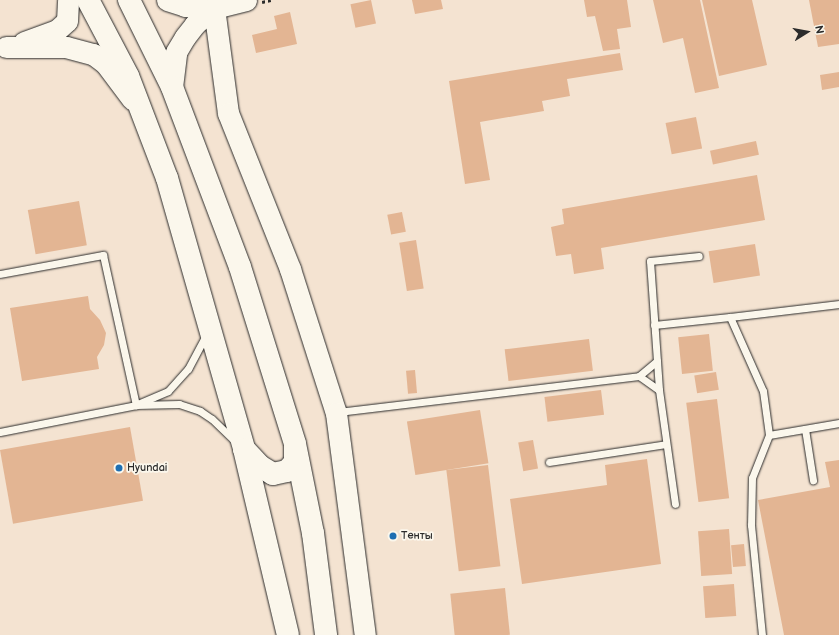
<!DOCTYPE html>
<meta charset="utf-8">
<style>
body{margin:0}
#map{position:relative;width:839px;height:635px;overflow:hidden;background:#f4e3d1;font-family:"Balsamiq Sans",sans-serif}
div>[style]{position:absolute}
[style*='--x']{left:calc(var(--x)*1px);top:calc(var(--y)*1px);width:calc(var(--w)*1px);rotate:calc(var(--a)*1deg)}
.building>*{inset:0;background:#e3b593;transform-origin:0 0}
.path>*{height:2.5px;margin-top:-1.25px;transform-origin:0;background:repeating-linear-gradient(90deg,#2b2b2b 0 3px,transparent 0 6px)}
.roads{filter:drop-shadow(0 0 1px #2b2b2b) drop-shadow(0 0 1px #2b2b2b)}
.lane>*{height:7px;margin:-3.5px;padding:0 3.5px;transform-origin:3.5px;border-radius:3.5px;background:#fbf7ec}
.secondary>*{height:21px;margin:-10.5px;padding:0 10.5px;transform-origin:10.5px;border-radius:10.5px;background:#fbf7ec}
.primary>*{height:22px;margin:-11px;padding:0 11px;transform-origin:11px;border-radius:11px;background:#fbf7ec}
.dots>*{width:11px;height:11px;translate:-50% -50%;box-sizing:border-box;border:2px solid #fbf7ec;border-radius:50%}
span{translate:-50% -50%;white-space:nowrap;text-align:center;line-height:1.15;-webkit-text-stroke:3.5px #fbf7ec;paint-order:stroke}
.poi-label{font-size:11px;color:#2b2b2b}
.left{translate:0 -50%;text-align:left}
.north{position:absolute;left:787px;top:12px;width:40px;height:40px;-webkit-text-stroke:3px #fbf7ec;paint-order:stroke;rotate:79deg;font-size:11px;font-weight:700;line-height:16px;text-align:center;color:#2b2b2b}
.north::after{content:'';display:block;margin:auto;width:14px;height:18px;background:#2b2b2b;clip-path:polygon(50% 0,100% 100%,50% 72%,0 100%)}
</style>
<div id="map">
<div class="building">
<div style="left:371px;top:0;width:24px;height:21px;rotate:78deg"></div>
<div style="clip-path:polygon(412px 0,441px 0,443px 9px,415px 14px)"></div>
<div style="clip-path:polygon(584px 0,627px 0,631px 27px,617px 29px,620px 49px,603px 51px,595px 16px,587px 17px)"></div>
<div style="clip-path:polygon(653px 0,700px 0,719px 88px,695px 93px,683px 38px,663px 43px)"></div>
<div style="clip-path:polygon(702px 0,752px 0,767px 65px,719px 76px)"></div>
<div style="clip-path:polygon(809px 0,839px 0,839px 44px,818px 47px)"></div>
<div style="clip-path:polygon(290px 12px,297px 44px,256px 53px,252px 35px,277px 29px,274px 16px)"></div>
<div style="clip-path:polygon(620px 53px,623px 70px,567px 79px,570px 96px,542px 101px,544px 111px,480px 122px,490px 180px,465px 184px,449px 81px)"></div>
<div style="clip-path:polygon(839px 72px,839px 87px,822px 90px,820px 75px)"></div>
<div style="left:696px;top:117px;width:32px;height:31px;rotate:79deg"></div>
<div style="left:756px;top:141px;width:14px;height:47px;rotate:78deg"></div>
<div style="clip-path:polygon(757px 175px,765px 220px,601px 248px,604px 269px,574px 274px,571px 254px,556px 256px,551px 227px,564px 224px,562px 209px)"></div>
<div style="left:79px;top:201px;width:45px;height:52px;rotate:80deg"></div>
<div style="left:402px;top:212px;width:20px;height:15px;rotate:79deg"></div>
<div style="left:416px;top:240px;width:49px;height:17px;rotate:81deg"></div>
<div style="left:755px;top:244px;width:32px;height:47px;rotate:81deg"></div>
<div style="clip-path:polygon(88px 296px,90px 309px,100px 320px,106px 333px,104px 345px,97px 357px,99px 369px,22px 381px,10px 308px)"></div>
<div style="left:709px;top:334px;width:37px;height:31px;rotate:84deg"></div>
<div style="left:589px;top:339px;width:32px;height:85px;rotate:83deg"></div>
<div style="left:415px;top:370px;width:23px;height:9px;rotate:85deg"></div>
<div style="left:716px;top:372px;width:18px;height:22px;rotate:81deg"></div>
<div style="left:601px;top:390px;width:25px;height:57px;rotate:83deg"></div>
<div style="left:717px;top:399px;width:100px;height:31px;rotate:83deg"></div>
<div style="left:480px;top:410px;width:54px;height:74px;rotate:81deg"></div>
<div style="left:130px;top:427px;width:75px;height:132px;rotate:80deg"></div>
<div style="left:533px;top:440px;width:29px;height:15px;rotate:80deg"></div>
<div style="clip-path:polygon(647px 459px,661px 564px,522px 584px,510px 499px,607px 485px,605px 465px)"></div>
<div style="clip-path:polygon(839px 460px,839px 635px,784px 635px,758px 500px,830px 487px,825px 462px)"></div>
<div style="left:488px;top:465px;width:102px;height:42px;rotate:83deg"></div>
<div style="left:729px;top:529px;width:45px;height:31px;rotate:86deg"></div>
<div style="left:744px;top:544px;width:22px;height:13px;rotate:85deg"></div>
<div style="left:734px;top:584px;width:32px;height:31px;rotate:86deg"></div>
<div style="left:505px;top:588px;width:47px;height:55px;rotate:84deg"></div>
</div>
<div class="path">
<div style="--x:262;--y:2;--w:9;--a:-13"></div>
</div>
<div class="roads">
<div class="lane">
<div style="--x:0;--y:274;--w:105;--a:-10.5"></div>
<div style="--x:103;--y:255;--w:154;--a:77.6"></div>
<div style="--x:730;--y:317;--w:110;--a:-6.8"></div>
<div style="--x:654;--y:325;--w:76;--a:-6"></div>
<div style="--x:730;--y:317;--w:81;--a:66"></div>
<div style="--x:763;--y:391;--w:44;--a:82.2"></div>
<div style="--x:769;--y:435;--w:46;--a:111.6"></div>
<div style="--x:752;--y:478;--w:47;--a:91.2"></div>
<div style="--x:751;--y:525;--w:111;--a:84.3"></div>
<div style="--x:657;--y:361;--w:29;--a:86"></div>
<div style="--x:639;--y:376;--w:24;--a:35"></div>
<div style="--x:659;--y:390;--w:115;--a:82"></div>
<div style="--x:140;--y:403;--w:30;--a:-23"></div>
<div style="--x:168;--y:391;--w:30;--a:-48"></div>
<div style="--x:188;--y:369;--w:40;--a:-62"></div>
<div style="--x:338;--y:412;--w:303;--a:-6.8"></div>
<div style="--x:639;--y:376;--w:23;--a:-40"></div>
<div style="--x:657;--y:361;--w:100;--a:-94"></div>
<div style="--x:650;--y:261;--w:49;--a:-5.8"></div>
<div style="--x:805;--y:429;--w:52;--a:81.1"></div>
<div style="--x:0;--y:432;--w:139;--a:-11.2"></div>
<div style="--x:136;--y:405;--w:43;--a:-1.3"></div>
<div style="--x:179;--y:404;--w:22;--a:18"></div>
<div style="--x:200;--y:411;--w:14;--a:34"></div>
<div style="--x:212;--y:419;--w:32;--a:44"></div>
<div style="--x:769;--y:435;--w:71;--a:-9.7"></div>
<div style="--x:549;--y:462;--w:118;--a:-8.7"></div>
</div>
<div class="secondary">
<div style="--x:167;--y:0;--w:19;--a:18"></div>
<div style="--x:185;--y:6;--w:29;--a:4"></div>
<div style="--x:214;--y:8;--w:33;--a:-14"></div>
<div style="--x:214;--y:8;--w:106;--a:82.4"></div>
<div style="--x:228;--y:113;--w:168;--a:68.3"></div>
<div style="--x:290;--y:269;--w:151;--a:72.3"></div>
<div style="--x:336;--y:413;--w:224;--a:82.6"></div>
<div style="--x:24;--y:42;--w:35;--a:-20"></div>
<div style="--x:57;--y:30;--w:13;--a:-42"></div>
<div style="--x:67;--y:21;--w:21;--a:-87"></div>
<div style="--x:6;--y:47;--w:60;--a:0"></div>
<div style="--x:66;--y:47;--w:28;--a:15"></div>
<div style="--x:93;--y:54;--w:15;--a:37"></div>
<div style="--x:105;--y:63;--w:45;--a:53.1"></div>
<div style="--x:172;--y:87;--w:35;--a:-83"></div>
<div style="--x:176;--y:52;--w:17;--a:-59"></div>
<div style="--x:185;--y:37;--w:16;--a:-52"></div>
<div style="--x:195;--y:24;--w:25;--a:-40"></div>
</div>
<div class="primary">
<div style="--x:88;--y:0;--w:86;--a:62.2"></div>
<div style="--x:128;--y:76;--w:109;--a:69.1"></div>
<div style="--x:167;--y:178;--w:282;--a:74.1"></div>
<div style="--x:244;--y:449;--w:191;--a:76.7"></div>
<div style="--x:129;--y:0;--w:97;--a:63.7"></div>
<div style="--x:172;--y:87;--w:192;--a:69.3"></div>
<div style="--x:240;--y:267;--w:185;--a:72.7"></div>
<div style="--x:295;--y:444;--w:91;--a:78.6"></div>
<div style="--x:313;--y:533;--w:103;--a:82.7"></div>
<div style="--x:244;--y:449;--w:23;--a:47"></div>
<div style="--x:260;--y:466;--w:15;--a:32"></div>
<div style="--x:273;--y:474;--w:14;--a:-12"></div>
<div style="--x:287;--y:471;--w:12;--a:-48"></div>
<div style="--x:295;--y:462;--w:16;--a:-90"></div>
</div>
</div>
<div class="dots">
<div style="left:119px;top:468px;background:#1f6fb2"></div>
<div style="left:393px;top:536px;background:#1f6fb2"></div>
</div>
<div class="poi-label">
<span class="left" style="left:127px;top:468px">Hyundai</span>
<span class="left" style="left:401px;top:536px">Тенты</span>
</div>
<div class="north">N</div>
</div>
